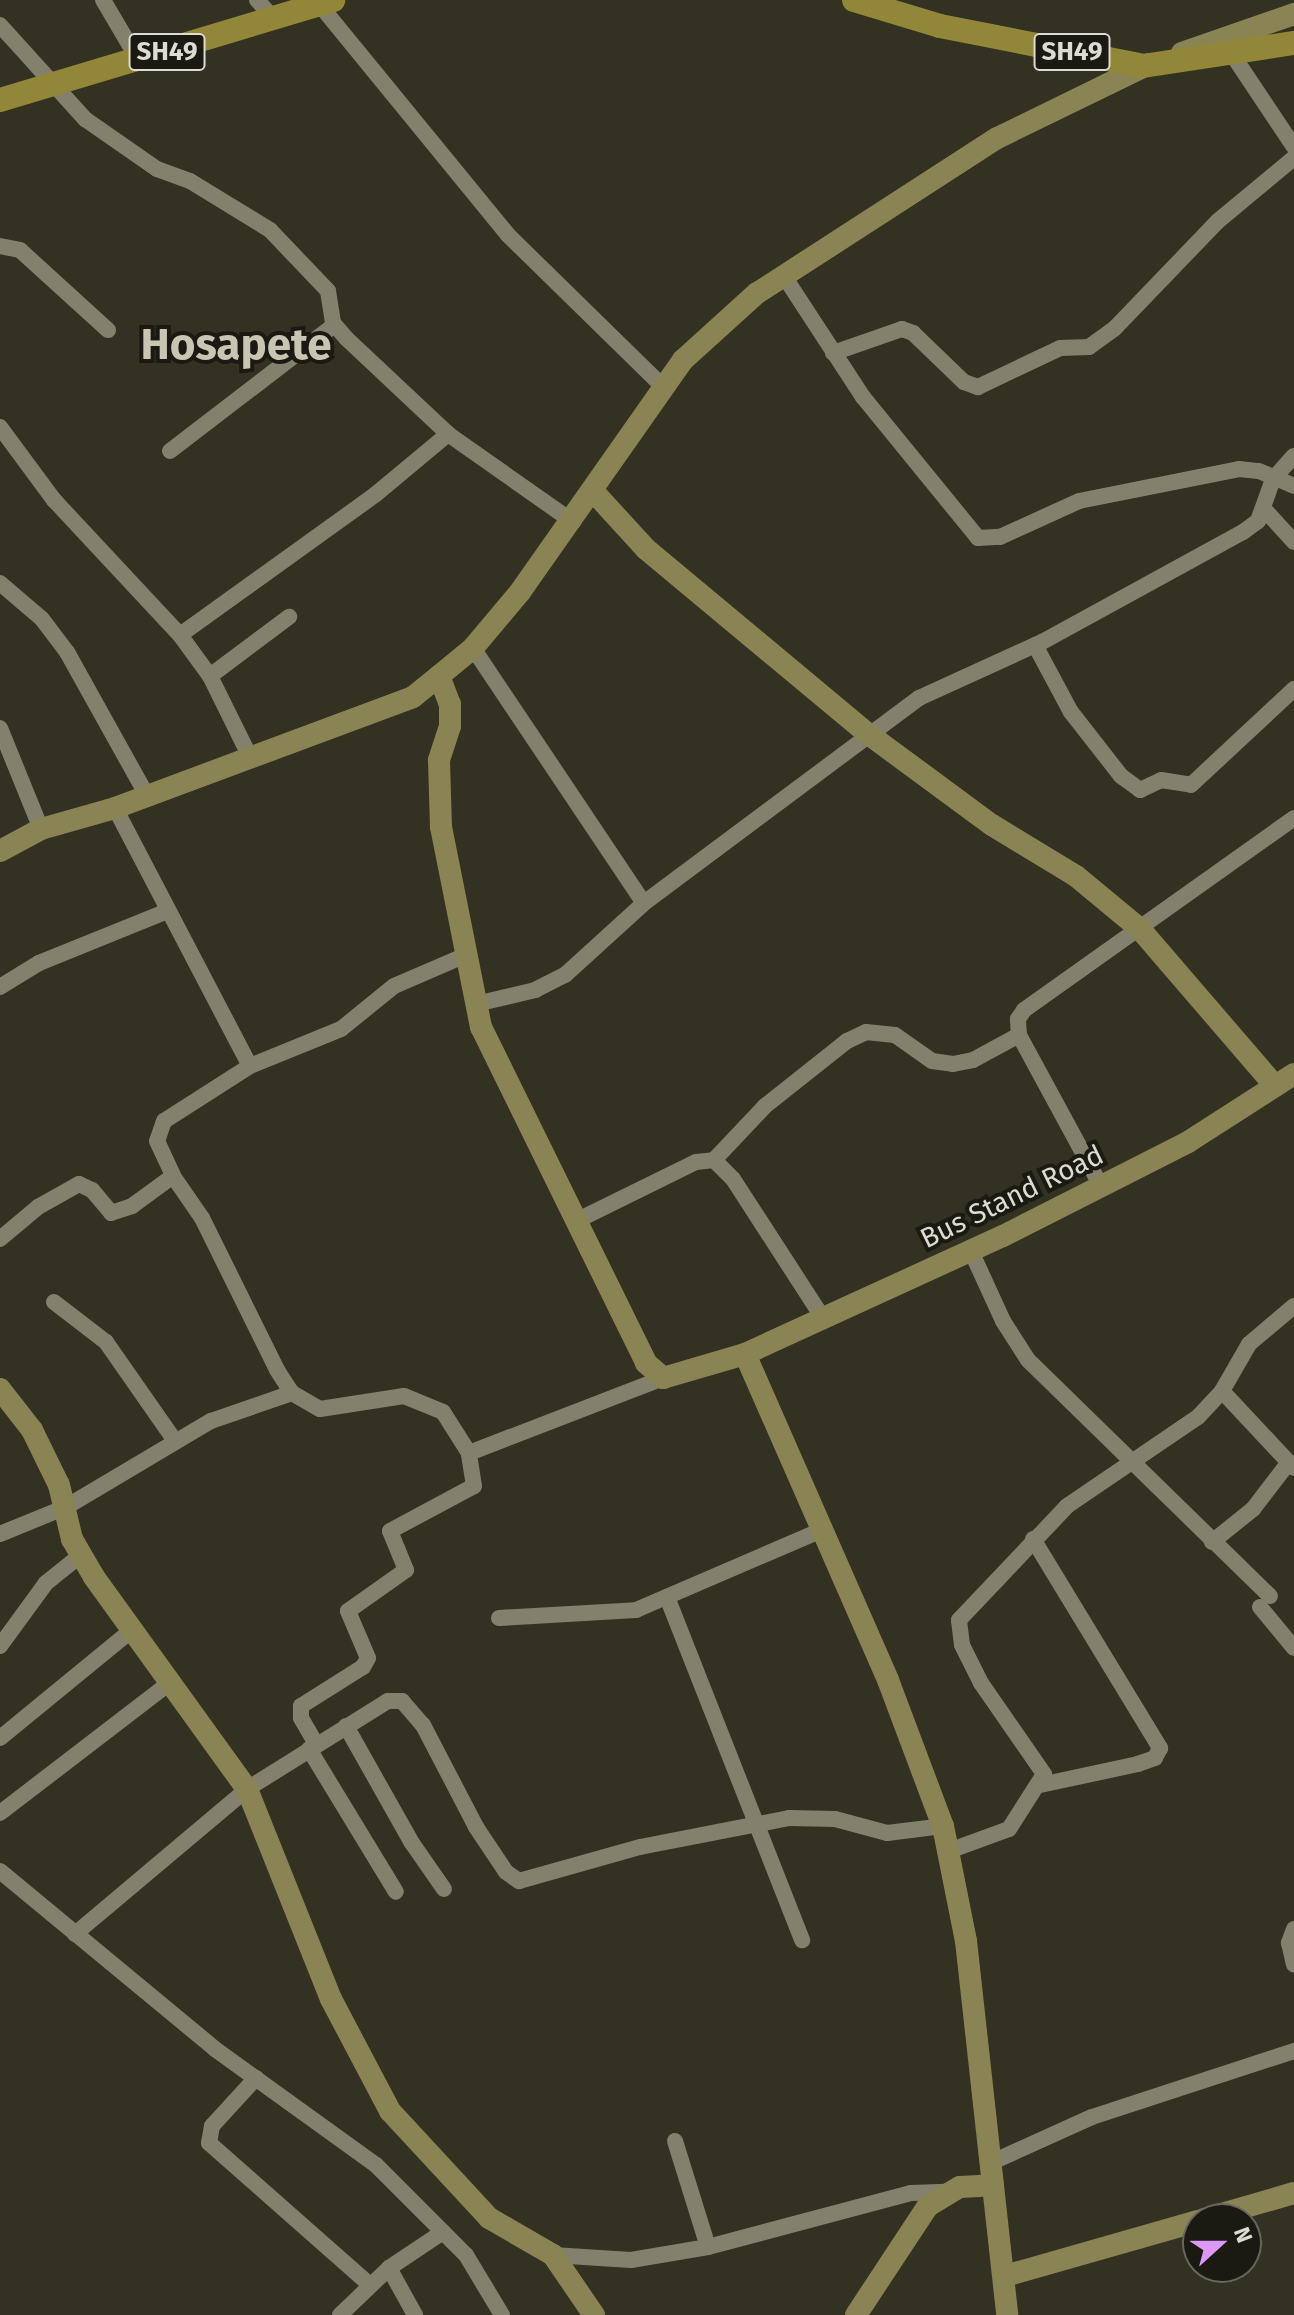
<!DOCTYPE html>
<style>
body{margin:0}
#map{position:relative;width:1294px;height:2315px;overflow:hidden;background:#333121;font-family:"Fira Sans",sans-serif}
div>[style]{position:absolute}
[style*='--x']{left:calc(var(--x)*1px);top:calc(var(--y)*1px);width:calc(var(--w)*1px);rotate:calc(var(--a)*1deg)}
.street>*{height:16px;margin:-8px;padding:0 8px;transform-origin:8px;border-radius:8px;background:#83806e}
.secondary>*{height:22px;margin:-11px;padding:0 11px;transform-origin:11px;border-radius:11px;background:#8a8454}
.primary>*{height:24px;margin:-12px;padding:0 12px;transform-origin:12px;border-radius:12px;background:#928739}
span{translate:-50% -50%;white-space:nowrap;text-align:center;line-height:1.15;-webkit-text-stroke:8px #1a1912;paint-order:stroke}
.shield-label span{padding:2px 6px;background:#1a1912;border:2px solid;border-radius:6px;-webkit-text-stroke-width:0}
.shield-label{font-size:26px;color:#dedcd2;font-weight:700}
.street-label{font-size:28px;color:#dedcd2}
.town-label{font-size:44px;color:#c8c6b2;font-weight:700}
.north{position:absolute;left:1182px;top:2203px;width:80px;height:80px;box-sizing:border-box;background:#1a1912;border:2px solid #68675f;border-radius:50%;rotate:69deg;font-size:22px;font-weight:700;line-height:32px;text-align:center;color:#dedcd2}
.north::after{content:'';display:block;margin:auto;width:28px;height:36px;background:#db99f5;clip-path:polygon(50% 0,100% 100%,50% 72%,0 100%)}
</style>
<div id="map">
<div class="street">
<div style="--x:103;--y:0;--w:71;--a:59.5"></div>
<div style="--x:257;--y:0;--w:24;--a:48"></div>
<div style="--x:319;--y:4;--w:298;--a:50.7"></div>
<div style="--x:508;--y:235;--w:217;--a:44.4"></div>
<div style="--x:0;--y:25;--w:127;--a:47.9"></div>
<div style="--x:85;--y:119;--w:88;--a:34.8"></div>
<div style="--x:157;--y:169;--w:35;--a:20"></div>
<div style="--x:190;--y:181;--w:94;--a:31.5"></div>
<div style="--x:270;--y:230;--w:84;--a:46.4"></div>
<div style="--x:328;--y:291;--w:32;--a:81"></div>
<div style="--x:333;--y:323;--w:21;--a:49"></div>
<div style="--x:347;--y:339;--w:139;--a:43.2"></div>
<div style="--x:448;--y:434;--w:153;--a:35.1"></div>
<div style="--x:1230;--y:51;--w:115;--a:56.3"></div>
<div style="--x:0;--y:246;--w:20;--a:11"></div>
<div style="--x:20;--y:250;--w:119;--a:42.3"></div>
<div style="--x:784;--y:276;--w:145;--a:56.9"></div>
<div style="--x:863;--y:397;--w:182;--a:50.8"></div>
<div style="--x:978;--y:538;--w:22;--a:-3"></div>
<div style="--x:1000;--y:537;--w:87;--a:-24.5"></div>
<div style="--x:1079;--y:501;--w:163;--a:-11.3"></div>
<div style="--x:1239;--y:469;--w:20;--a:6"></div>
<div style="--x:1259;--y:471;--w:38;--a:23"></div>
<div style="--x:833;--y:353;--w:73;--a:-19.2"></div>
<div style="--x:902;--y:329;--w:12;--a:20"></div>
<div style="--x:913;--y:333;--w:71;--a:43.9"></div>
<div style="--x:964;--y:382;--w:15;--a:20"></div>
<div style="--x:978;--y:387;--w:91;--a:-25.4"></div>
<div style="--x:1060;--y:348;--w:29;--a:-2"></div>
<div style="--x:1089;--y:347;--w:32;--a:-36"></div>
<div style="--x:1115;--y:328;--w:149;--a:-46.1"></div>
<div style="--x:1218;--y:221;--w:99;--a:-39.7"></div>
<div style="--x:0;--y:427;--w:91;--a:53.5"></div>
<div style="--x:54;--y:500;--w:185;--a:47"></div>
<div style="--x:180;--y:635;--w:51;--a:53.8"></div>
<div style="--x:210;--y:676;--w:93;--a:63.7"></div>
<div style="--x:170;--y:451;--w:207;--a:-37.5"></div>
<div style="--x:1265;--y:510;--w:43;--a:47.8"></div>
<div style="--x:0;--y:583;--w:55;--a:40.6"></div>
<div style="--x:42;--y:619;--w:41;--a:52.9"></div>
<div style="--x:67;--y:652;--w:165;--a:60.9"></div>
<div style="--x:180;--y:635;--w:241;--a:-35.7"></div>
<div style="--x:376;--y:494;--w:94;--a:-39.8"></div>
<div style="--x:1035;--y:645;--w:76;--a:61.8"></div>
<div style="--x:1071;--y:712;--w:81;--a:52"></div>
<div style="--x:1121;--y:776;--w:24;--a:36"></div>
<div style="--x:1140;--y:790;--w:23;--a:-25"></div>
<div style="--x:1161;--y:780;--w:30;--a:9"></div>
<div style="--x:1191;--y:785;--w:141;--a:-43"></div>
<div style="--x:473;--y:648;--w:307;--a:56.2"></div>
<div style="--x:210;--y:676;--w:99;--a:-36.8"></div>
<div style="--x:0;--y:728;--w:109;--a:67.9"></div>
<div style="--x:115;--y:808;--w:291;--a:62.4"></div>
<div style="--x:466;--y:955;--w:78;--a:156.7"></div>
<div style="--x:394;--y:986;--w:68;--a:140.9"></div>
<div style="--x:341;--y:1029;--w:98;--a:157.9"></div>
<div style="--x:250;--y:1066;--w:102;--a:147.4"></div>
<div style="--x:164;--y:1121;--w:21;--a:109"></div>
<div style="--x:157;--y:1141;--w:38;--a:65"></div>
<div style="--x:173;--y:1176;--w:51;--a:55.4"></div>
<div style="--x:202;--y:1218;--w:169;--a:63.7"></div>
<div style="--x:277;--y:1370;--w:27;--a:57"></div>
<div style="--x:292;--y:1393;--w:32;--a:30"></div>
<div style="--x:320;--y:1409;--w:85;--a:-8.8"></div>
<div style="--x:404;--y:1396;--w:42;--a:22.3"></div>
<div style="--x:443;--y:1412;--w:49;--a:57.6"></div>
<div style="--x:469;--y:1453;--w:208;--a:-21.1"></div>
<div style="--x:0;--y:987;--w:46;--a:-31.6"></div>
<div style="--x:39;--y:963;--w:139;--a:-22"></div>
<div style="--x:476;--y:1004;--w:61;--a:-13.3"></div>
<div style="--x:535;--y:990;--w:34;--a:-27"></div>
<div style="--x:565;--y:975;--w:107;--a:-42.3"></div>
<div style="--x:644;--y:903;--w:343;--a:-36.7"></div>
<div style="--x:919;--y:698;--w:135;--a:-24.5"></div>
<div style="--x:1042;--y:642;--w:229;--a:-28.7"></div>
<div style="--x:1243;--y:532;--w:19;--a:-36"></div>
<div style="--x:1258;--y:521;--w:45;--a:-70.3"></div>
<div style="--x:1273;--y:479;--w:31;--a:-48"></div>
<div style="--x:714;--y:1160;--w:74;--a:-46.6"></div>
<div style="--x:765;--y:1106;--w:105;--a:-38.4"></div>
<div style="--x:847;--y:1041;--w:21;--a:-25"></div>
<div style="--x:866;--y:1032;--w:29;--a:6"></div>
<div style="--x:895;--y:1035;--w:45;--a:35.1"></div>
<div style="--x:932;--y:1061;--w:21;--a:8"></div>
<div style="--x:953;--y:1064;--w:20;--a:-11"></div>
<div style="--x:973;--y:1060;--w:52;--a:-28.5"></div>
<div style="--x:1102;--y:1188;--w:174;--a:-118.5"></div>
<div style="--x:1019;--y:1035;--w:16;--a:-94"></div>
<div style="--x:1018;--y:1019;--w:11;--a:-56"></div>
<div style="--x:1024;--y:1010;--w:331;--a:-35.4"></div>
<div style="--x:578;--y:1220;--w:131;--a:-26.2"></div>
<div style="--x:696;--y:1162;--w:18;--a:-6"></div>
<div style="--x:714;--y:1160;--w:27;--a:45"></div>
<div style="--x:733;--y:1179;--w:166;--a:57.1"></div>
<div style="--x:0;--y:1239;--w:50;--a:-40.1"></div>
<div style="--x:38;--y:1207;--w:47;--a:-29.3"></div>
<div style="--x:79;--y:1184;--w:14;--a:25"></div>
<div style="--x:92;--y:1190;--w:30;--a:50"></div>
<div style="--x:111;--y:1213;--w:22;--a:-18"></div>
<div style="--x:132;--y:1206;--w:51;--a:-36.2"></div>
<div style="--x:971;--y:1251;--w:77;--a:65.4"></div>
<div style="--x:1003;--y:1321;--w:46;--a:57.3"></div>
<div style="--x:1028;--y:1360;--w:338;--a:44.3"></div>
<div style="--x:54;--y:1302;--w:66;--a:37.6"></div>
<div style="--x:106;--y:1342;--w:121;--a:55.1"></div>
<div style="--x:1222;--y:1391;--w:105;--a:46.9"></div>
<div style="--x:0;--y:1534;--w:71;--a:-22.2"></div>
<div style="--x:66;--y:1507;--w:169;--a:-30.7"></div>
<div style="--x:211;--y:1421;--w:86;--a:-19.1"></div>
<div style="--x:1033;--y:1539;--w:245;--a:58.7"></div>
<div style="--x:1160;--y:1748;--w:11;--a:117"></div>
<div style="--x:1155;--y:1758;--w:18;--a:161"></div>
<div style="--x:1138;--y:1764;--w:100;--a:167.9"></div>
<div style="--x:1212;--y:1542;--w:53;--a:-38.8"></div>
<div style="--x:1253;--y:1509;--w:59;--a:-52.5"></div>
<div style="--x:667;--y:1597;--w:369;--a:68.5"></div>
<div style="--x:1260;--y:1607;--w:53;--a:50.3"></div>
<div style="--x:499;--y:1618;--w:137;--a:-3.3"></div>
<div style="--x:636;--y:1610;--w:199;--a:-23.3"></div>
<div style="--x:0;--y:1646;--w:78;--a:-53.9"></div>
<div style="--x:46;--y:1583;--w:45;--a:-38.7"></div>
<div style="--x:346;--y:1726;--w:134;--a:60.6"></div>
<div style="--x:412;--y:1843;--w:56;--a:55.2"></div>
<div style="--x:0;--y:1738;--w:172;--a:-39.3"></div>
<div style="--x:316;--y:1744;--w:30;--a:-120"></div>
<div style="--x:301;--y:1718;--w:12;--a:-90"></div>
<div style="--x:301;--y:1706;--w:73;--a:-32.2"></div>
<div style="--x:363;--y:1667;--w:10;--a:-61"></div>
<div style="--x:368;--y:1658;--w:51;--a:-113.1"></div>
<div style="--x:348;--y:1611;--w:71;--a:-35.3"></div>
<div style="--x:406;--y:1570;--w:42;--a:-112.3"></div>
<div style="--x:390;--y:1531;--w:95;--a:-28.2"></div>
<div style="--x:474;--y:1486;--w:33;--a:-99"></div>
<div style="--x:309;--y:1749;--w:167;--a:58.7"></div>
<div style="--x:0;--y:1813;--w:215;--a:-37.5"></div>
<div style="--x:946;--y:1852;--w:67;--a:-20.1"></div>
<div style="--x:1009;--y:1829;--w:65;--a:-57.5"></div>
<div style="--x:1044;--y:1774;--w:111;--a:-124.7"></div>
<div style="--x:981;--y:1683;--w:42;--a:-116.6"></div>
<div style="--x:962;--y:1645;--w:25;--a:-97"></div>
<div style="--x:959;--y:1620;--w:157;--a:-46.5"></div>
<div style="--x:1067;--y:1506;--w:158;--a:-34.2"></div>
<div style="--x:1198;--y:1417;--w:35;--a:-47"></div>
<div style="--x:1222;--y:1391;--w:54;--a:-60.1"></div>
<div style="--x:1249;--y:1344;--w:59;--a:-40.2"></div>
<div style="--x:0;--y:1871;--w:279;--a:39.6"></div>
<div style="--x:215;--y:2049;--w:198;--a:35.8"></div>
<div style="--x:376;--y:2165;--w:127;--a:45"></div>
<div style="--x:466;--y:2255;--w:70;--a:59"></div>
<div style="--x:1294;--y:1929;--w:15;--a:110"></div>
<div style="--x:1289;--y:1943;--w:22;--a:77"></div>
<div style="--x:75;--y:1934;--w:225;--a:-40.1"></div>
<div style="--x:247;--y:1789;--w:166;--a:-32"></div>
<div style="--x:388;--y:1701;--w:14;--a:0"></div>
<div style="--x:402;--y:1701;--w:32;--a:49"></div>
<div style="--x:423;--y:1725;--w:115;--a:62.5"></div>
<div style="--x:476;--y:1827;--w:54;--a:56.3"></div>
<div style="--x:506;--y:1872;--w:16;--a:35"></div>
<div style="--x:519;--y:1881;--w:126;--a:-15.7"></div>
<div style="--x:640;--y:1847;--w:152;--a:-11"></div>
<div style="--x:789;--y:1818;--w:46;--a:1.2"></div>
<div style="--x:835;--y:1819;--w:54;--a:15.1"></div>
<div style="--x:887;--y:1833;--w:56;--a:-7.1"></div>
<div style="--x:256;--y:2078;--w:65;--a:132.5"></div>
<div style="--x:212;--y:2126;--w:17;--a:100"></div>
<div style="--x:209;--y:2143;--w:215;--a:41.4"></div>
<div style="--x:675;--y:2141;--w:111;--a:72.7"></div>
<div style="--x:990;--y:2163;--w:112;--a:-24.3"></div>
<div style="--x:1092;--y:2117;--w:213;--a:-18.1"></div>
<div style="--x:553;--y:2255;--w:78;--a:3.7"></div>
<div style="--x:631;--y:2260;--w:78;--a:-9.6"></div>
<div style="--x:708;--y:2247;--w:210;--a:-14.9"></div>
<div style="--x:911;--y:2193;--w:35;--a:-2"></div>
<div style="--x:389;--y:2268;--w:54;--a:61"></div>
<div style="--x:340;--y:2315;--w:68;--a:-43.8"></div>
<div style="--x:389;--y:2268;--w:65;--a:-33.7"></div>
</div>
<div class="secondary">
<div style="--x:1182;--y:53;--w:119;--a:-19.2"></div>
<div style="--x:1149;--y:64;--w:169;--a:154"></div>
<div style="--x:997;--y:138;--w:286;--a:147.1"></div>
<div style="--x:757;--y:293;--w:100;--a:137.8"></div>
<div style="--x:683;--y:360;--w:284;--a:125.1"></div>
<div style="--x:520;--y:592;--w:73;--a:130"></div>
<div style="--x:473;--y:648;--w:44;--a:140.5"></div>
<div style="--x:439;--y:676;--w:30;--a:69"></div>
<div style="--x:450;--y:704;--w:22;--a:90"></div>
<div style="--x:450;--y:726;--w:36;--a:108"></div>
<div style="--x:439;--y:760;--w:67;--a:88.3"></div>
<div style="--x:441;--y:827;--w:204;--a:78.7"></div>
<div style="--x:481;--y:1027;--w:374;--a:63.8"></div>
<div style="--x:646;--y:1363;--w:23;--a:41"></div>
<div style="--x:663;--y:1378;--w:85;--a:-16.3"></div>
<div style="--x:745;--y:1354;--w:284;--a:-24.6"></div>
<div style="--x:1003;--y:1236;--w:208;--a:-26.9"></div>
<div style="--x:1188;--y:1142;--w:126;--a:-32.7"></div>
<div style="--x:592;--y:490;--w:80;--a:47.5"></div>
<div style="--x:646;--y:549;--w:288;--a:39.8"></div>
<div style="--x:867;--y:733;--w:155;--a:36.4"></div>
<div style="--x:992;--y:825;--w:98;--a:31.3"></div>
<div style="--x:1076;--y:876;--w:83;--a:39.6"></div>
<div style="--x:1140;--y:929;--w:207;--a:49.3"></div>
<div style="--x:0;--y:851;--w:47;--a:-28.2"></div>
<div style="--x:41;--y:829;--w:77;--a:-15.8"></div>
<div style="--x:115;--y:808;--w:318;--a:-20.4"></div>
<div style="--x:413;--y:697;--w:33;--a:-39"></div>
<div style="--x:745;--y:1354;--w:356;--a:66.3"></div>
<div style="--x:888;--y:1680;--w:156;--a:69.4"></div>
<div style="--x:943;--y:1826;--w:117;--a:78.7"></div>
<div style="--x:966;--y:1941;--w:376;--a:83.7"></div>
<div style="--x:0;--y:1389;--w:52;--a:52"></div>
<div style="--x:32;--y:1430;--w:61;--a:63.9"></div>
<div style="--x:59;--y:1485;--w:56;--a:76.5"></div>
<div style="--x:72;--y:1539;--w:44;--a:59.9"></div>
<div style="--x:94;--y:1577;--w:261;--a:54.2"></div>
<div style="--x:247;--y:1789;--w:226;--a:68.2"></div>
<div style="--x:331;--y:1999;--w:127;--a:62.2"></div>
<div style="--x:390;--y:2111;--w:146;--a:47.2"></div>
<div style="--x:489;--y:2218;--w:74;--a:30"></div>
<div style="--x:553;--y:2255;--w:73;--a:55.7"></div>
<div style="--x:1204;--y:2219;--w:94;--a:-16.1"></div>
<div style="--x:1005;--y:2276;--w:201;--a:-15.9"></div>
<div style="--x:856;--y:2315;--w:131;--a:-56.6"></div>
<div style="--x:928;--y:2206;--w:37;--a:-31"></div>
<div style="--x:960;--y:2187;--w:33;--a:-3"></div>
</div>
<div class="primary">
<div style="--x:854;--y:0;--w:90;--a:16.8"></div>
<div style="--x:940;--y:26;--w:207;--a:11.1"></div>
<div style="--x:1143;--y:66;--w:153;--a:-8.7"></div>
<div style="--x:0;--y:100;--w:348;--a:-16.7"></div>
</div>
<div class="shield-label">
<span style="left:167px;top:52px">SH49</span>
<span style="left:1072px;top:52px">SH49</span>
</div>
<div class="street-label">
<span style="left:1012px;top:1197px;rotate:-26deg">Bus Stand Road</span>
</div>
<div class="town-label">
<span style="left:236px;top:345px">Hosapete</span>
</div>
<div class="north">N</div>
</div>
